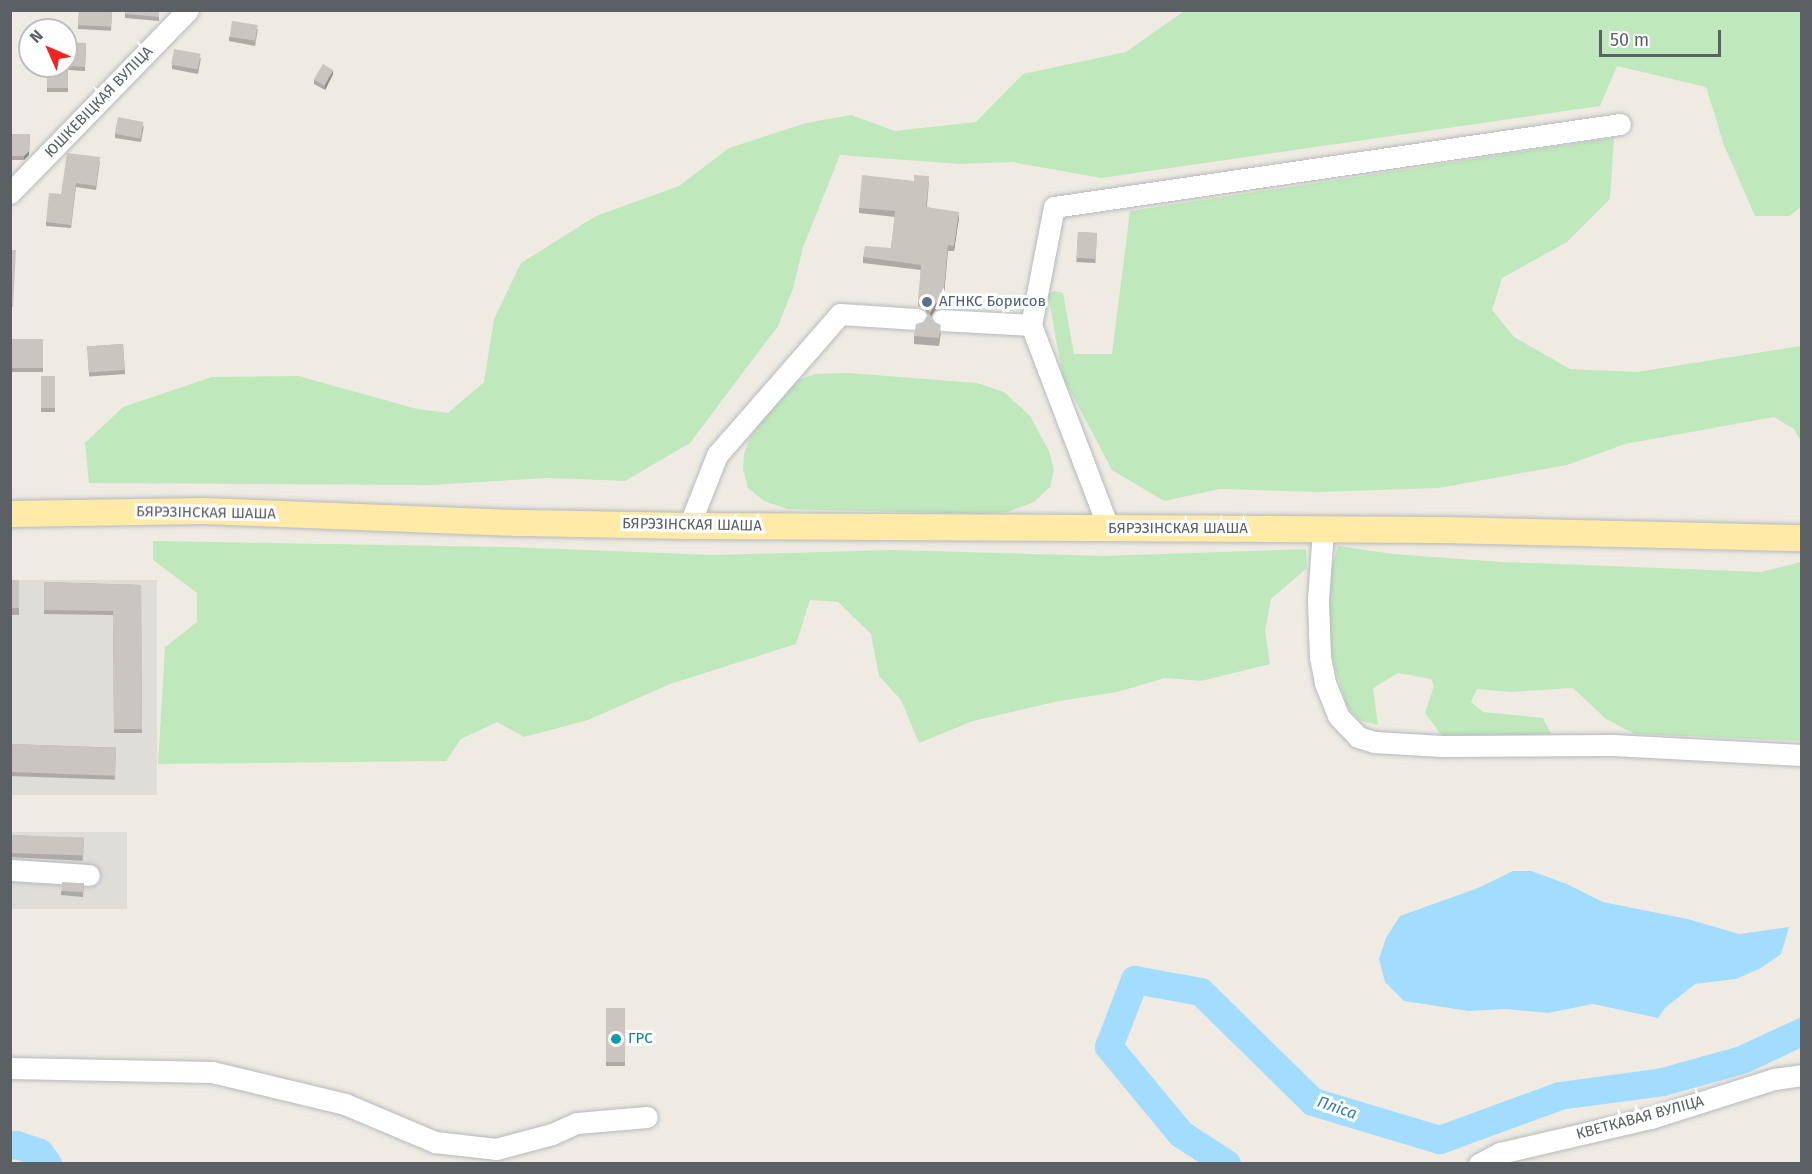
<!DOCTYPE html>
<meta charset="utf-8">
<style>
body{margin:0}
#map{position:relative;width:1812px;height:1174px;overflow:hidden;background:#efebe2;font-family:"Fira Sans",sans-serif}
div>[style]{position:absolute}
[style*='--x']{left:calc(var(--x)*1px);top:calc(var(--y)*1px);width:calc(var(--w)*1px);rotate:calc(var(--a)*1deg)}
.industrial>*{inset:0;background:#dfddd7;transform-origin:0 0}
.green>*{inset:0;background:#bfe9bc}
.water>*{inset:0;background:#a2ddff}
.river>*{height:28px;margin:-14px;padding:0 14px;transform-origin:14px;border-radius:14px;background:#a2ddff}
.roads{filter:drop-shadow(0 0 2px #b5b9be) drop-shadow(0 0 2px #b5b9be)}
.minor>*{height:21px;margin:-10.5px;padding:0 10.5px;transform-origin:10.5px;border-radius:10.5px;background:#fff}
.major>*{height:26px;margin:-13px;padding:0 13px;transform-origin:13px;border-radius:13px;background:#ffeba7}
.wall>*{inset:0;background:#aea9a4;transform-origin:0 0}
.shaded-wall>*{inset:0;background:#8d8a86}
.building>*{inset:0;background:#cac5bf;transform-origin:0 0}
.dots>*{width:16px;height:16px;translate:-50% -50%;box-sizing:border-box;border:3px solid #fff;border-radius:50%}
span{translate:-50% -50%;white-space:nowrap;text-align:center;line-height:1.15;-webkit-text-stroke:6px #fff;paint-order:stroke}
.street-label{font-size:15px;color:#5a6064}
.service-label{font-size:15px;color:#4e5e75}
.left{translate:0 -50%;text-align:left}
.culture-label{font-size:15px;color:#0d838f}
.water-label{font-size:16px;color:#347ab1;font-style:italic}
.frame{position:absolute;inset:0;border:12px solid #5a6064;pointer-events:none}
.north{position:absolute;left:18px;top:18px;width:60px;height:60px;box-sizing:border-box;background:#fff;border:2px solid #bdbfc1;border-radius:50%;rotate:315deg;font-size:16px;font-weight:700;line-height:24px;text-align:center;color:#5a6064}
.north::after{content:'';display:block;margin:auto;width:21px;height:27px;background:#f72220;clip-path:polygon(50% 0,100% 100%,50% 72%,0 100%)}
.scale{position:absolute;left:1599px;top:30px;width:122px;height:27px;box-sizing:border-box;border:3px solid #5a6064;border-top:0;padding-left:8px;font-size:18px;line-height:21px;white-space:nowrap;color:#5a6064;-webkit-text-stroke:4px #fff;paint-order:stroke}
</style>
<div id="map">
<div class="industrial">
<div style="left:10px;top:580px;width:147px;height:215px"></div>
<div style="left:11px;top:832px;width:116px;height:77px"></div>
</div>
<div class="green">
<div style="clip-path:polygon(1184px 11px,1801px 11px,1801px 207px,1789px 216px,1755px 216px,1724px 145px,1706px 87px,1617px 66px,1600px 106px,1101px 178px,1012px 162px,959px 164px,840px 155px,803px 247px,793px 289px,778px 326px,690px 443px,625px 481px,548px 478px,430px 485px,89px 483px,85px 443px,123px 407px,212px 377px,298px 376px,417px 409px,448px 413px,484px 382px,494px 319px,521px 263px,596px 216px,679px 186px,729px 148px,806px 123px,851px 115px,895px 131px,976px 122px,1023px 74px,1126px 52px)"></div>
<div style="clip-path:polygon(1614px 138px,1610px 199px,1567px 242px,1502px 278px,1492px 310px,1514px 337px,1570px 369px,1637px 372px,1801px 346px,1801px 442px,1794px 429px,1774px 417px,1625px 444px,1567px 465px,1439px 488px,1319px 492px,1220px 489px,1164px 501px,1112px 470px,1063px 377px,1048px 295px,1054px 291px,1063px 293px,1074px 354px,1112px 354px,1130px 211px)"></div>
<div style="clip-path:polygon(848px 373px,977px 383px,1004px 392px,1030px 416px,1049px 451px,1054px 470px,1050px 487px,1034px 502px,1007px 512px,982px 514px,788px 509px,764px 501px,748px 488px,743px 470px,744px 454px,750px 438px,779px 396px,795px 381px,815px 374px)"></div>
<div style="clip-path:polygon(153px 541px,506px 547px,713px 555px,892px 550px,1102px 556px,1306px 549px,1307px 568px,1271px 599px,1265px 631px,1270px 664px,1201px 681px,1165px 678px,1117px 692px,1059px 701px,973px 721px,919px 743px,901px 700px,879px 676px,871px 634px,838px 602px,810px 600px,796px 644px,670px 684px,588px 720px,524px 737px,497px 722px,461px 739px,446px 761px,158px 764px,165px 647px,197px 622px,197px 593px,153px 560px)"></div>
<div style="clip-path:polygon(1338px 546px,1393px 554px,1502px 562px,1761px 572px,1801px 562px,1801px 741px,1635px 734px,1606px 719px,1573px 688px,1510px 692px,1477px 689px,1471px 702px,1483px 712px,1543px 718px,1552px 736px,1442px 736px,1425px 713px,1434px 686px,1431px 679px,1398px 673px,1373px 688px,1378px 725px,1359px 720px,1347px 706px,1327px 642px,1326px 586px)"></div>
</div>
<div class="water">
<div style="clip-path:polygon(1513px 871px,1531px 871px,1567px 884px,1603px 902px,1688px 919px,1739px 934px,1789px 927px,1781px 954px,1761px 968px,1736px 979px,1695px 984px,1665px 1008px,1658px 1018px,1593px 1004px,1548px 1013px,1506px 1009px,1469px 1011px,1404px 1001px,1385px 982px,1379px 959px,1386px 938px,1400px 916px,1478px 888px)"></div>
</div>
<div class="river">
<div style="--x:10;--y:1146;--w:7;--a:-8"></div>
<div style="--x:17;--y:1145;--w:24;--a:19"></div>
<div style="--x:40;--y:1153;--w:14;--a:54"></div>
<div style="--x:1227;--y:1164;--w:55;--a:-146.9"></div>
<div style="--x:1181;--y:1134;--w:113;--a:-129.6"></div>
<div style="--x:1109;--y:1047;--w:72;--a:-68.8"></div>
<div style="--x:1135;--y:980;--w:67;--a:10.3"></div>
<div style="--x:1201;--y:992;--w:157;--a:44.5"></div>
<div style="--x:1313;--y:1102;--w:133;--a:16.7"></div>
<div style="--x:1440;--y:1140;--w:128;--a:-20.1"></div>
<div style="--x:1560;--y:1096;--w:104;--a:-7.7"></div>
<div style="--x:1663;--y:1082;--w:82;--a:-15.6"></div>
<div style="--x:1742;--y:1060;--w:66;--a:-25"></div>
</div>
<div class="roads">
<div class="minor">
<div style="--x:10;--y:193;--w:255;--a:-45.8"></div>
<div style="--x:942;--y:320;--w:89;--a:3.2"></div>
<div style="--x:1031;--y:325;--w:218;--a:69.1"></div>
<div style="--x:1031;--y:325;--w:120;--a:-79"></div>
<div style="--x:1054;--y:207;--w:572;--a:-8.34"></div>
<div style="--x:689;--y:526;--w:76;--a:-68.5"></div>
<div style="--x:717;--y:455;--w:187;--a:-48.9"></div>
<div style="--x:840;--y:314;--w:77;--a:3.7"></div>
<div style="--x:1323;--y:530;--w:70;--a:94.1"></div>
<div style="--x:1318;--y:600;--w:57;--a:88"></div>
<div style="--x:1320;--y:657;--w:26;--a:79"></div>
<div style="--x:1325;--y:683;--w:35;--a:68"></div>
<div style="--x:1338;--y:716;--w:29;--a:46"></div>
<div style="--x:1358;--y:737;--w:17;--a:17"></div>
<div style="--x:1374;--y:742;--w:68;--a:3.4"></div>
<div style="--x:1442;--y:746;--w:171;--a:-0.3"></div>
<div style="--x:1613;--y:745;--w:189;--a:3"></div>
<div style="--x:10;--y:870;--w:79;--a:3.6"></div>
<div style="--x:10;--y:1068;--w:202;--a:1.1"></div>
<div style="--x:212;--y:1072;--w:137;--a:13.5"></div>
<div style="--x:345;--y:1104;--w:98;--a:22.9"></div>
<div style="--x:435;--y:1142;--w:61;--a:6.5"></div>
<div style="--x:496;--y:1149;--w:58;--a:-15"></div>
<div style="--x:552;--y:1134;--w:27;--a:-24"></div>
<div style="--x:577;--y:1123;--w:70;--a:-4.9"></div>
<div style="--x:1479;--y:1164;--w:24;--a:-28"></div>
<div style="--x:1500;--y:1153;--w:155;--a:-13.1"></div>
<div style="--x:1651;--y:1118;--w:129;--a:-17.6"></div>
<div style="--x:1774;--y:1079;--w:28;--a:-8"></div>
</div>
<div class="major">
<div style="--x:10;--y:514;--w:194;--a:-0.9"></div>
<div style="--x:204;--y:511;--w:318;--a:2.2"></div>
<div style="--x:522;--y:523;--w:167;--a:1"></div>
<div style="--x:689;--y:526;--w:754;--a:0.3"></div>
<div style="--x:1443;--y:530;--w:359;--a:1.3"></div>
</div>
</div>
<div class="wall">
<div style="left:79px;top:10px;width:33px;height:19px;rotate:3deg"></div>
<div style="clip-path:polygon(125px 10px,159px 10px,159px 21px,125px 18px)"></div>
<div style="clip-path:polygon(258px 29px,255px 46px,229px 41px,229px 37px)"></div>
<div style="clip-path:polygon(86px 43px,85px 71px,68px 70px,68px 92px,47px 92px,47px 66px)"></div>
<div style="clip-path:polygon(201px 58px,198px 74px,172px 69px,172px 65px)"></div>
<div style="clip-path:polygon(333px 74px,325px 90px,314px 84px,314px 80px)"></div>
<div style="clip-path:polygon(144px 126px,141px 142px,115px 138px,115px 134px)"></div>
<div style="clip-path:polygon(10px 134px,30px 134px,29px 155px,24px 160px,10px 160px)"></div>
<div style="clip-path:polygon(100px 161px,96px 190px,76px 187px,71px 228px,46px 226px,46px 222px,61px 194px)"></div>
<div style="clip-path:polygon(914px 181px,929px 181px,927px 207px,959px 217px,954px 251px,948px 251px,943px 307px,936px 309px,931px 316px,941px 333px,939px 346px,914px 344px,914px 336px,928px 315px,925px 309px,918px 306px,921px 270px,863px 263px,863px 257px,891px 248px,895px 217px,859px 213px,859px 208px)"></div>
<div style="left:1078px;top:232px;width:19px;height:30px;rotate:3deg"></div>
<div style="left:10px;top:339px;width:33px;height:33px"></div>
<div style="left:123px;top:344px;width:30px;height:36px;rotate:86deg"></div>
<div style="left:41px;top:376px;width:14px;height:36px"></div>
<div style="left:19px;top:580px;width:35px;height:9px;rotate:90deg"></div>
<div style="clip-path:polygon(44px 582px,141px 585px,142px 733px,114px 733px,113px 615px,44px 614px)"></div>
<div style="left:10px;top:744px;width:106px;height:32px;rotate:2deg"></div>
<div style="left:10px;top:835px;width:74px;height:22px;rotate:3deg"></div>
<div style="clip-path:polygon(84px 883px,83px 897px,61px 895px,61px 891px)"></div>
<div style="left:606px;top:1008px;width:19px;height:58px"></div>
</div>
<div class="shaded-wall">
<div style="clip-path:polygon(333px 70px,333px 74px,325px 90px,325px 86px)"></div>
<div style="clip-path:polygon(29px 151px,29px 155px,24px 160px,24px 156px)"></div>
<div style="clip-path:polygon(959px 212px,959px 217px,954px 251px,954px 246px)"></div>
<div style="clip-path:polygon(948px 245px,943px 307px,936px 309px,930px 318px,930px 313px)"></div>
</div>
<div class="building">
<div style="left:79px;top:10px;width:33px;height:15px;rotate:3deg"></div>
<div style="clip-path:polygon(125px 10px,159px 10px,159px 17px,125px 14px)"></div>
<div style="left:232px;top:21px;width:26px;height:16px;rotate:9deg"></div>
<div style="clip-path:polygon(66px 42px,86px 43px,85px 67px,68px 66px,68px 88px,47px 88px,47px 66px,66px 66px)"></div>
<div style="left:174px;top:49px;width:27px;height:16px;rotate:10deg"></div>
<div style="left:323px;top:64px;width:12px;height:18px;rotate:31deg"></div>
<div style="left:118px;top:117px;width:26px;height:17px;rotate:11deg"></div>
<div style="clip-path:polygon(10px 134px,30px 134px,29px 151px,24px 156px,10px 156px)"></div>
<div style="clip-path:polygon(67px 153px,100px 157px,96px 186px,76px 183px,71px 225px,46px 222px,49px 193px,61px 194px)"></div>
<div style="clip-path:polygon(862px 175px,914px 181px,914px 175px,929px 176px,926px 207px,959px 212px,954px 246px,948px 245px,943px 302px,936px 303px,930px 313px,925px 303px,918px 301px,921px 265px,863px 257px,865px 246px,891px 248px,895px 211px,859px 208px)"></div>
<div style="left:1078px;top:232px;width:19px;height:26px;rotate:3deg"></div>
<div style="clip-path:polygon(10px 250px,16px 250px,13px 307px,10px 307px)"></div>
<div style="clip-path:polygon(929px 313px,935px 322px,941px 325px,939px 338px,914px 336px,916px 324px,923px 322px)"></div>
<div style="left:10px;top:339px;width:33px;height:29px"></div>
<div style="left:123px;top:344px;width:26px;height:36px;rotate:86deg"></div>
<div style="left:41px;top:376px;width:14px;height:32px"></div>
<div style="left:19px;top:580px;width:28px;height:9px;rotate:90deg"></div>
<div style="clip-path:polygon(44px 582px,141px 585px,142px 729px,114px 729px,113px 611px,44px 610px)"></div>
<div style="left:10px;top:744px;width:106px;height:28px;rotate:2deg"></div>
<div style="left:10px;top:835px;width:74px;height:18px;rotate:2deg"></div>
<div style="left:62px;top:882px;width:22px;height:9px;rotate:3deg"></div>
<div style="left:606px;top:1008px;width:19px;height:54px"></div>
</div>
<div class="dots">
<div style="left:927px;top:302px;background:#5c6f8a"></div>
<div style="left:616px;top:1039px;background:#0f9aa8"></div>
</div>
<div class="street-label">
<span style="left:99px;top:102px;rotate:-46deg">ЮШКЕВІЦКАЯ ВУЛІЦА</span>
<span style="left:206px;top:513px;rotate:1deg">БЯРЭЗІНСКАЯ ШАША</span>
<span style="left:692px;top:525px;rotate:1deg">БЯРЭЗІНСКАЯ ШАША</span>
<span style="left:1178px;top:529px">БЯРЭЗІНСКАЯ ШАША</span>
<span style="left:1640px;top:1118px;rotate:-15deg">КВЕТКАВАЯ ВУЛІЦА</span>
</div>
<div class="service-label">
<span class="left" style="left:939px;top:302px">АГНКС Борисов</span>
</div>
<div class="culture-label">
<span class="left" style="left:628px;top:1039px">ГРС</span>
</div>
<div class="water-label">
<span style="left:1337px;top:1108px;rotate:19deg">Пліса</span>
</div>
<div class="frame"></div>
<div class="north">N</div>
<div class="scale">50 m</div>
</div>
